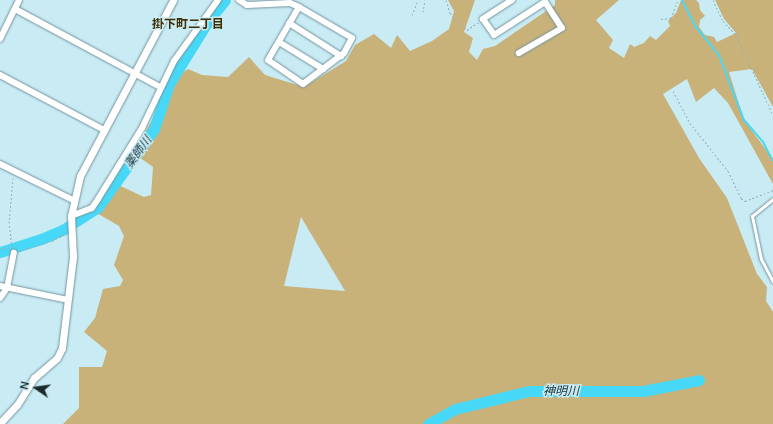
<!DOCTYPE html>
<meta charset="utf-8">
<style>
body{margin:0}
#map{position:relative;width:773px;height:424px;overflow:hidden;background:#c9ebf4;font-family:Manrope,"Noto Sans JP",sans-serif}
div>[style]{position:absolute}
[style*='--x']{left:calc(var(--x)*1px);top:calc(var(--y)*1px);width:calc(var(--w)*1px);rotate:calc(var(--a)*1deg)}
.green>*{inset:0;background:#c9b27a}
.stream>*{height:2px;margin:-1px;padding:0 1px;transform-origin:1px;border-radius:1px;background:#48d8f7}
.river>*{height:11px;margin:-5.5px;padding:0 5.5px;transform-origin:5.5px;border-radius:5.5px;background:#48d8f7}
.path>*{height:1px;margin-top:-0.5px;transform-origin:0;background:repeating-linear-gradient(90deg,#94b0b7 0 2px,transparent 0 4px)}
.roads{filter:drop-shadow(0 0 1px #74949d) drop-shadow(0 0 1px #74949d)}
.service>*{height:3px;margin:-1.5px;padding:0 1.5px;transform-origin:1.5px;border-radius:1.5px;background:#fff}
.minor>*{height:6px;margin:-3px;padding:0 3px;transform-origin:3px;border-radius:3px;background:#fff}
.tertiary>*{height:7px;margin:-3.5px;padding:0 3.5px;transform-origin:3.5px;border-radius:3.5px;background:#fff}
span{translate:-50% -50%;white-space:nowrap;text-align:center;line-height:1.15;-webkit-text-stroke:3px #c9ebf4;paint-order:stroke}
.neighbourhood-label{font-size:12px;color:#3d2e03;font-weight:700}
.water-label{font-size:12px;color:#1a3238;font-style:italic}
.north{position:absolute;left:16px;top:368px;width:40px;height:40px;-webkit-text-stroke:3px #c9ebf4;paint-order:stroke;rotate:283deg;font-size:11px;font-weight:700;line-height:16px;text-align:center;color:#1c2a2d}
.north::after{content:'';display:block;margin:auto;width:14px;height:18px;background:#1c2a2d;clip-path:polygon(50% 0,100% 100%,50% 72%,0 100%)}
</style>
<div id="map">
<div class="green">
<div style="clip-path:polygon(evenodd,448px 0,475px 0,464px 32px,473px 38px,469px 52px,477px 60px,483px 49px,495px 46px,555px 5px,555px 0,619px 0,596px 20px,613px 40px,609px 48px,624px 58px,630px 44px,634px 47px,644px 43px,650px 36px,656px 40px,670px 26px,668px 21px,676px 13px,681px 0,696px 0,699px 3px,700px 10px,705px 16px,700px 20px,699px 27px,705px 35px,714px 37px,717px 42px,736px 33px,724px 19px,715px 0,773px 0,773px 107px,752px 69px,729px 72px,744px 120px,773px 159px,773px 184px,728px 103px,714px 88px,696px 102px,687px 79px,663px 94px,699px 158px,727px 198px,757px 274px,767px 287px,766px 301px,773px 312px,773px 424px,63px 424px,79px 408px,79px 367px,102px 367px,107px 351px,84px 332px,95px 318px,103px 289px,120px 286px,123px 280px,114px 265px,124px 236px,119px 226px,95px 212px,112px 182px,144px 197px,151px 195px,153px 167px,139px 157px,139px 143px,177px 76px,188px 69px,202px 75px,228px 77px,249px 57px,265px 75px,304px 87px,346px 61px,355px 45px,374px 34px,391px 48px,397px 35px,410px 51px,432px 41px,449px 29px,454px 11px,448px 0,301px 217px,345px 291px,284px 286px,301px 217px)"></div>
</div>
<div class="stream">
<div style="--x:682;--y:0;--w:30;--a:63"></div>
<div style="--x:696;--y:27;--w:36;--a:51"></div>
<div style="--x:719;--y:55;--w:70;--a:69"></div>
<div style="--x:744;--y:120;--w:29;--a:49"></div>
<div style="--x:763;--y:142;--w:21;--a:62"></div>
</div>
<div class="river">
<div style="--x:0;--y:252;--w:43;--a:-17.6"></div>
<div style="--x:41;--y:239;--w:25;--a:-23"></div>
<div style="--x:64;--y:229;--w:40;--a:-32.9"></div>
<div style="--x:98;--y:207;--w:96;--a:-54.3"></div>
<div style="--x:154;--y:129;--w:47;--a:-71.6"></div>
<div style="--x:169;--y:84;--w:74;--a:-58.2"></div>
<div style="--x:208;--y:21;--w:27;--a:-51"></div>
<div style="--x:428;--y:424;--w:31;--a:-29"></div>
<div style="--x:455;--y:409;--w:76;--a:-13.7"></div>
<div style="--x:529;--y:391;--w:114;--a:0"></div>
<div style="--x:643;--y:391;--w:57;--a:-11.1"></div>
</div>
<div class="path">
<div style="--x:446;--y:0;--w:14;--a:73"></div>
<div style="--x:450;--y:13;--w:24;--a:45"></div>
<div style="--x:467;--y:30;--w:14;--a:-34"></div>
<div style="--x:713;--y:0;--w:23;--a:65"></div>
<div style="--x:723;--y:21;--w:19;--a:47"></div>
<div style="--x:736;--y:35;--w:88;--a:65.2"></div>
<div style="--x:423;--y:12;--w:12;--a:-81"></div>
<div style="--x:412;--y:15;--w:16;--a:-68"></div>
<div style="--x:661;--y:19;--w:10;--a:-6"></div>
<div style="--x:671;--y:18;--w:19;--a:-69"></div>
<div style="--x:673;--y:91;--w:36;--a:62"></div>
<div style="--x:690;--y:123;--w:61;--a:51.6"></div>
<div style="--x:728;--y:171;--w:30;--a:64"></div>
<div style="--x:741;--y:198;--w:5;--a:37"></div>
<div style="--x:745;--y:201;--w:30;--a:-21"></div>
<div style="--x:12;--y:247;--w:24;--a:-97"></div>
<div style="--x:9;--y:223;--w:45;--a:-84.9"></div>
<div style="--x:0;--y:249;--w:11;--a:-10"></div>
<div style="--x:19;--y:251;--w:34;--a:-17"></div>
<div style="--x:52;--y:241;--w:16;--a:-30"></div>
</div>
<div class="roads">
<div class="service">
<div style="--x:773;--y:199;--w:27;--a:141"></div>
<div style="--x:752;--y:216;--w:44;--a:78.2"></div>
<div style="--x:761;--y:259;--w:26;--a:62"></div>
</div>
<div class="minor">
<div style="--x:239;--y:0;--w:9;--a:32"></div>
<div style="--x:247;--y:5;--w:43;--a:-2.7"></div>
<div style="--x:290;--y:3;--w:10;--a:24"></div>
<div style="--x:299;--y:7;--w:61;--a:30.3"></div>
<div style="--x:352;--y:38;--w:17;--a:118"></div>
<div style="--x:344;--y:53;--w:51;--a:142.9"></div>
<div style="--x:303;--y:84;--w:42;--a:-145.6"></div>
<div style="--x:268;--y:60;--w:61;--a:-59.7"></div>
<div style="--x:512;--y:0;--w:35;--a:147"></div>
<div style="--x:483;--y:19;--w:19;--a:55"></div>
<div style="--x:494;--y:35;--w:61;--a:-32.9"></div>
<div style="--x:545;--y:2;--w:31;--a:57"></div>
<div style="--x:562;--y:28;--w:50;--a:149.8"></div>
<div style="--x:15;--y:9;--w:165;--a:28.3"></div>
<div style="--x:289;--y:23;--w:62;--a:32.4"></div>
<div style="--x:0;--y:39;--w:43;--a:-64"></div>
<div style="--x:279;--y:42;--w:52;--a:31.5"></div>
<div style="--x:0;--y:75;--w:118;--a:27.9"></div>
<div style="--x:0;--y:164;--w:81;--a:26.3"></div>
<div style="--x:71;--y:216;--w:22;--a:-21"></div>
<div style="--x:92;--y:208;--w:11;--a:-56"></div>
<div style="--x:98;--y:199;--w:84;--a:-58.2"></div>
<div style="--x:142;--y:128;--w:74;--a:-64.5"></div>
<div style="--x:174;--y:61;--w:75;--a:-54.2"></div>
<div style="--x:0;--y:286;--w:69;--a:11.6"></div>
<div style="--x:0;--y:298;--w:12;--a:-55"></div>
<div style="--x:7;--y:288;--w:36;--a:-79"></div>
</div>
<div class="tertiary">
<div style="--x:0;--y:423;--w:25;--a:-47"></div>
<div style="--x:17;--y:405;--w:32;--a:-58"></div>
<div style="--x:34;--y:378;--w:30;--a:-41"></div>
<div style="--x:57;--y:358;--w:11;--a:-63"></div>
<div style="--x:62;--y:348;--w:92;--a:-83.1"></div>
<div style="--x:73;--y:257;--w:41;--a:-92.8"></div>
<div style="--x:71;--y:216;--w:41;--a:-77.3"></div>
<div style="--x:80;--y:176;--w:199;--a:-62.1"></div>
</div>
</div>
<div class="neighbourhood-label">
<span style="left:188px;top:24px">掛下町二丁目</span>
</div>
<div class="water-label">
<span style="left:138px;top:152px;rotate:-54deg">薬師川</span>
<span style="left:561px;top:391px">神明川</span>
</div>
<div class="north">N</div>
</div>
